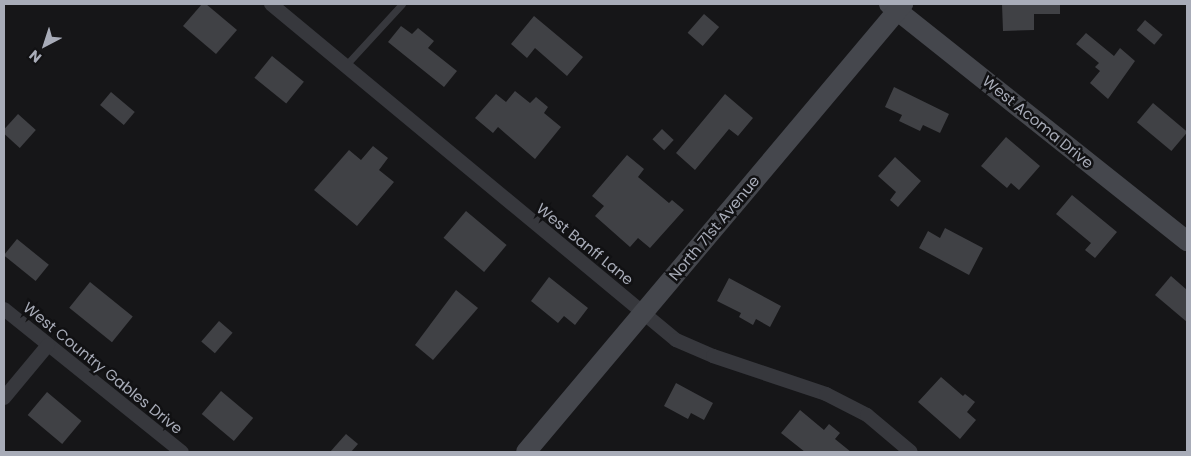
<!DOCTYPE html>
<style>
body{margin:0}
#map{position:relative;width:1191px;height:456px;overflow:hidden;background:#161618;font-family:Poppins,sans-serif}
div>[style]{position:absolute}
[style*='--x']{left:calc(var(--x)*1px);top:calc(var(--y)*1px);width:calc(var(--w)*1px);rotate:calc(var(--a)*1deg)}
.building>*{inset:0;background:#404145;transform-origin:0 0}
.lane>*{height:7px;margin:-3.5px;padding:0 3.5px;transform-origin:3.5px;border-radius:3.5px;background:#37383d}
.street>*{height:14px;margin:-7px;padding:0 7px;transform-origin:7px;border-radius:7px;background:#37383d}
.secondary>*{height:20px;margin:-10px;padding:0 10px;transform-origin:10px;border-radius:10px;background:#45474d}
span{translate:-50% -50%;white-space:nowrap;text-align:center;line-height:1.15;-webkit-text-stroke:5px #111113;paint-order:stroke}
.street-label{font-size:15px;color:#a8acb8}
.frame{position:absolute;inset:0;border:5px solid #a8acb8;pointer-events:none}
.north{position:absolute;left:20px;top:20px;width:50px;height:50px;-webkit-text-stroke:4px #111113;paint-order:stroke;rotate:220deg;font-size:14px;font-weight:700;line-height:20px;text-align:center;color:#a8acb8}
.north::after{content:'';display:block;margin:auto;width:18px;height:22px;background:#a8acb8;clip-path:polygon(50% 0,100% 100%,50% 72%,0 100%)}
</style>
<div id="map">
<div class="building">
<div style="clip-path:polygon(202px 4px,206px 4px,237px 30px,216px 54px,183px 26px)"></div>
<div style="clip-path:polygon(1002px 4px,1060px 4px,1060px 14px,1034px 14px,1034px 30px,1003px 31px)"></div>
<div style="left:704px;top:14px;width:20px;height:25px;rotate:41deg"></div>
<div style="clip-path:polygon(534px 16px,583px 57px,567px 76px,535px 48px,527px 58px,511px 44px)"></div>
<div style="left:1145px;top:20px;width:23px;height:13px;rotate:40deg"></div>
<div style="clip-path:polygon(401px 26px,412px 34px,418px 28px,434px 41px,428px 48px,457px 71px,444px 87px,388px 42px)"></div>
<div style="clip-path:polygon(1086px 33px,1114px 56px,1120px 48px,1135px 61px,1108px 99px,1090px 83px,1100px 71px,1095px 67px,1099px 63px,1076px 44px)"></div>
<div style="left:272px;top:56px;width:41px;height:28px;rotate:39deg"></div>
<div style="clip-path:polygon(894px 87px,949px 114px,940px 133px,923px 125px,920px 131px,899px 121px,902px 115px,885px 107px)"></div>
<div style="clip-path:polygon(515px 91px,530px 103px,536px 97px,548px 107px,544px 113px,561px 127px,535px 159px,498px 127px,493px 133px,475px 118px,496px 94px,506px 102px)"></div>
<div style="left:111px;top:92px;width:31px;height:17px;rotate:40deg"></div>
<div style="clip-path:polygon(725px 94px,753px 118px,738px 136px,729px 129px,695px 170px,676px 153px)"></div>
<div style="left:1153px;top:103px;width:45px;height:25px;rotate:40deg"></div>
<div style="left:18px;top:114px;width:24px;height:24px;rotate:42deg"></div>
<div style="left:662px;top:129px;width:16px;height:14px;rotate:43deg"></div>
<div style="clip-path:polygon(1006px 137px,1040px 166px,1019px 190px,1011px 183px,1007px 188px,981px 166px)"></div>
<div style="clip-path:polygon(373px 146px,388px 158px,379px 170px,394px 182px,357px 226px,314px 190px,349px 150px,361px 160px)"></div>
<div style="clip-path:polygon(627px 155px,644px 169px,638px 177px,669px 203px,672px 200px,684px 210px,650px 248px,638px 238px,630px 247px,595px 216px,604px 206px,592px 196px)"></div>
<div style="clip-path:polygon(895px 157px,921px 181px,898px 207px,890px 200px,896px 192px,878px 176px)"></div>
<div style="clip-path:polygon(1072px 195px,1117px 232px,1095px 258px,1085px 250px,1091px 243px,1056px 214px)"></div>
<div style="left:466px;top:211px;width:53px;height:35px;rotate:40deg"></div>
<div style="clip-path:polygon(945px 228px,983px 248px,969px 275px,919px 248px,928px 231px,940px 238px)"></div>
<div style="left:17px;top:239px;width:41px;height:21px;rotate:39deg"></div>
<div style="clip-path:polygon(1171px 276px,1187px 290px,1187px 322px,1155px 295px)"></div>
<div style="clip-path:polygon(549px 277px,588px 308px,575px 325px,564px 316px,558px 323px,531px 301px)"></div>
<div style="clip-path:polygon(729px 278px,781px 306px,770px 327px,756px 319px,753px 325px,739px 317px,741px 313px,717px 301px)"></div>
<div style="left:90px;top:282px;width:55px;height:33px;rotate:39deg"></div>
<div style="clip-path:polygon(456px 290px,478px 308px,433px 360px,415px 345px)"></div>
<div style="left:219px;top:321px;width:18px;height:27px;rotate:41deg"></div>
<div style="clip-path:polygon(941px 377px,963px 396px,965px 394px,975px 402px,967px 412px,976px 420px,960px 439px,918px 402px)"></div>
<div style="clip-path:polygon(676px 383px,713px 403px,704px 420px,691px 413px,688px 419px,664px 406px)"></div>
<div style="left:221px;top:391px;width:42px;height:30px;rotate:40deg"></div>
<div style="left:47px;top:392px;width:45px;height:30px;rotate:40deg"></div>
<div style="clip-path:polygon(800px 410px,824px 430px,829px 424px,840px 433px,835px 439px,851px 452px,805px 452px,781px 433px)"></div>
<div style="clip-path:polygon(346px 434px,358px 444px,351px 452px,330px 452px)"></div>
</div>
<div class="lane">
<div style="--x:345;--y:66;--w:84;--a:-47.4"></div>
</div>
<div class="street">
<div style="--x:271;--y:4;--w:526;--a:39.68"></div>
<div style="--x:676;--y:340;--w:40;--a:23.4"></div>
<div style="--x:713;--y:356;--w:119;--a:18.6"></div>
<div style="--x:826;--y:394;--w:46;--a:27.1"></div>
<div style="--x:867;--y:415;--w:57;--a:40.1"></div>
<div style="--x:4;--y:309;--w:228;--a:38.8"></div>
<div style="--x:4;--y:398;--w:69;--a:-50.3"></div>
</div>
<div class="secondary">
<div style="--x:889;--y:4;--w:381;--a:38.5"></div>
<div style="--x:526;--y:452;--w:586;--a:-49.92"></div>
</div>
<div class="street-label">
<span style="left:1038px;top:122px;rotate:39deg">West Acoma Drive</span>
<span style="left:714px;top:228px;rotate:-50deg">North 71st Avenue</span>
<span style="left:585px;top:244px;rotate:39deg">West Banff Lane</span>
<span style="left:103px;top:368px;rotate:39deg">West Country Gables Drive</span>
</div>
<div class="frame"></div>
<div class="north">N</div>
</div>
